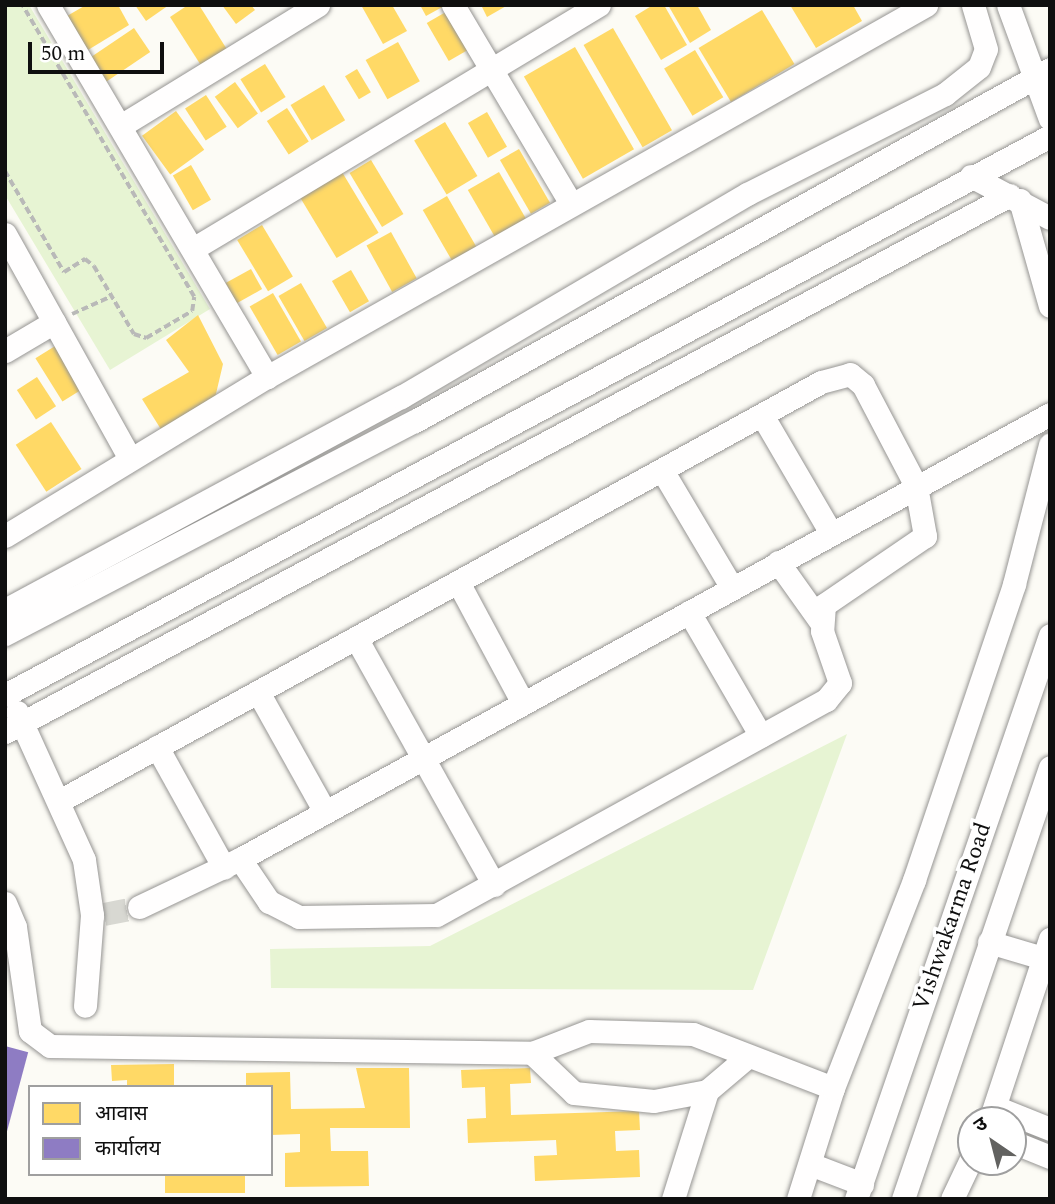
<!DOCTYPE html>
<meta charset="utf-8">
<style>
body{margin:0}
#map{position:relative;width:1055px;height:1204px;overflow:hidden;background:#fcfbf5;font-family:Spectral,"Noto Sans Devanagari",serif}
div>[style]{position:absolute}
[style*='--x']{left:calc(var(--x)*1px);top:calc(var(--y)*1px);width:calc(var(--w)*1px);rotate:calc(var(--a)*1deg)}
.green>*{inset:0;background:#e7f4d3}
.homes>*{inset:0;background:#ffd966;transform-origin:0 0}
.offices>*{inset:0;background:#8e7cc3;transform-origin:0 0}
.minor-tunnel>*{height:23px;margin-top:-11.5px;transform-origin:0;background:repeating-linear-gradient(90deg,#d8d8d2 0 23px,transparent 0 34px)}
.path>*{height:3.5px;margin-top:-1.75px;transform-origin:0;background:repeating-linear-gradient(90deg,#b9b9b8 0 7px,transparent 0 10.5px)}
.roads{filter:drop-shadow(0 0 2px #969593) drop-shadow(0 0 2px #969593)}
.minor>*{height:23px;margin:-11.5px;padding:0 11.5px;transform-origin:11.5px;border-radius:11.5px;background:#fffefe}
span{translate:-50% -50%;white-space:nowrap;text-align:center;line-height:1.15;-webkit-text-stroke:7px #fff;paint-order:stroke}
.street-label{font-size:23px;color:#0f0f0f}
.frame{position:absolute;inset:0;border:7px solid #0f0f0f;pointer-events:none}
.legend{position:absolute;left:28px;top:1085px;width:245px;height:91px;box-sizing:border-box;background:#fff;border:2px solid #9f9f9f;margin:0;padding:9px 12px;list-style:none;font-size:21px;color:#0f0f0f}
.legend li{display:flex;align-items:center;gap:14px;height:35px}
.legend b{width:35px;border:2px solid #9f9f9f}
.north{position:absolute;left:957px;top:1106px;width:70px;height:70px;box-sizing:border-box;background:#fff;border:2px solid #9f9f9f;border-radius:50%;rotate:325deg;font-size:19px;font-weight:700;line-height:28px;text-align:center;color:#0f0f0f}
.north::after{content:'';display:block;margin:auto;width:24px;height:32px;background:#626260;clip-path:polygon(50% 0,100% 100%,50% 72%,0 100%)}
.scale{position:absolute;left:28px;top:42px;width:136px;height:32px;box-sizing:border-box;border:4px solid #0f0f0f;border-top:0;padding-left:9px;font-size:21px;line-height:24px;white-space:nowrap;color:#0f0f0f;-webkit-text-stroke:5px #fff;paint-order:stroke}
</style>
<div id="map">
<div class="green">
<div style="clip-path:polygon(5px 5px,29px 5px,210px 309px,110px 370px,5px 195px)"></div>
<div style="clip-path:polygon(847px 734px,753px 990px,271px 988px,270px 949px,430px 946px)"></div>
</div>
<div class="homes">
<div style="clip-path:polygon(86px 5px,118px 5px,129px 25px,88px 50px,67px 16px)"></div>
<div style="clip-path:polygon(135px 5px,169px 5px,146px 21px)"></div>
<div style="clip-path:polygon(188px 5px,199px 5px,228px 51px,202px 67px,170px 17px)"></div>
<div style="clip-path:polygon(222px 5px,251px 5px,255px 10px,236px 24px)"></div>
<div style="clip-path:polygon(361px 5px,392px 5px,407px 31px,383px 44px)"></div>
<div style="clip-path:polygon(420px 5px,446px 5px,426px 16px)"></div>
<div style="clip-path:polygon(481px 5px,508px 5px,487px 17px)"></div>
<div style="clip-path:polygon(653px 5px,664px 5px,687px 45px,661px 60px,635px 16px)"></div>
<div style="clip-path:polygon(668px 5px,697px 5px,711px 30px,690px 43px)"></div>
<div style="clip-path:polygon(790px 5px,853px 5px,862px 21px,816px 48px)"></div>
<div style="left:451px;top:9px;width:44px;height:28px;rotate:60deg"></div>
<div style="left:762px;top:10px;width:63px;height:74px;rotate:59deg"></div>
<div style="left:134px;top:28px;width:29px;height:58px;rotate:56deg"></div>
<div style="left:613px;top:28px;width:118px;height:34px;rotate:60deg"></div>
<div style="left:398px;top:42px;width:45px;height:37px;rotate:61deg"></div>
<div style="left:575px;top:47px;width:118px;height:59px;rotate:60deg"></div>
<div style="left:695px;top:50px;width:55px;height:36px;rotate:59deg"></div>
<div style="left:265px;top:64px;width:39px;height:29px;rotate:58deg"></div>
<div style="left:357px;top:69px;width:27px;height:14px;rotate:59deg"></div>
<div style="left:235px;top:82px;width:39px;height:25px;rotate:54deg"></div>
<div style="left:324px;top:85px;width:41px;height:39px;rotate:59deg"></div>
<div style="left:206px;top:95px;width:38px;height:25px;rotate:57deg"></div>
<div style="left:287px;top:108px;width:40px;height:24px;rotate:57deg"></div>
<div style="left:176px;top:111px;width:48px;height:42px;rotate:54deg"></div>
<div style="left:487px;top:112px;width:40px;height:22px;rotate:60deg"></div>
<div style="left:445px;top:122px;width:63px;height:36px;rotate:59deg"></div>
<div style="left:519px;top:149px;width:62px;height:22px;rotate:60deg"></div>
<div style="left:371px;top:160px;width:63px;height:25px;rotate:59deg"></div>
<div style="left:191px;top:165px;width:40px;height:21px;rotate:60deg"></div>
<div style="left:342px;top:172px;width:71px;height:49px;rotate:59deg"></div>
<div style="left:499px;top:172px;width:56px;height:36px;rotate:60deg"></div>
<div style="left:447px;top:196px;width:59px;height:28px;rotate:60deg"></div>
<div style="left:262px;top:225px;width:60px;height:29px;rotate:59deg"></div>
<div style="left:391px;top:232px;width:53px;height:28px;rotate:61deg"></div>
<div style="left:251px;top:269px;width:23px;height:29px;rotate:61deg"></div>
<div style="left:351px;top:270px;width:36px;height:22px;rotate:60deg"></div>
<div style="left:301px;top:283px;width:52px;height:26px;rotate:60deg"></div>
<div style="left:273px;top:293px;width:56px;height:27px;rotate:60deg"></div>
<div style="clip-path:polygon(198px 315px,223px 364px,215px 398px,162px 431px,142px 399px,189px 372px,166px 340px)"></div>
<div style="left:60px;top:343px;width:51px;height:29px;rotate:58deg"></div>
<div style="left:37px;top:377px;width:35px;height:24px;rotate:57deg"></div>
<div style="left:51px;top:422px;width:56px;height:42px;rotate:57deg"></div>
<div style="clip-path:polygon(174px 1064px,174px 1085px,127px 1087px,127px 1080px,112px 1081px,111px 1065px)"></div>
<div style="clip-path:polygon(356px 1068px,409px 1068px,410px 1128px,330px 1128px,331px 1151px,368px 1151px,369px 1186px,285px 1187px,285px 1153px,300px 1152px,300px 1134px,271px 1135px,271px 1087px,246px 1087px,246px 1073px,290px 1072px,291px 1109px,365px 1108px)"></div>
<div style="clip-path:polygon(530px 1068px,531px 1083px,510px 1084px,511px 1115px,639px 1111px,640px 1130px,615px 1131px,616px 1151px,639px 1150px,640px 1177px,535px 1181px,534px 1156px,557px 1155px,556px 1140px,468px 1143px,467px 1119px,486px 1118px,485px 1087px,462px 1088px,461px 1070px)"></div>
<div style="left:165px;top:1174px;width:80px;height:19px"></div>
</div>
<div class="offices">
<div style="left:5px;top:1046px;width:24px;height:111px;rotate:15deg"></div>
</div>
<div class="minor-tunnel">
<div style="--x:104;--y:914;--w:36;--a:-11"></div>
</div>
<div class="path">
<div style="--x:5;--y:171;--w:117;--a:59.7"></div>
<div style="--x:64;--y:272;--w:25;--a:-32"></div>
<div style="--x:85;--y:259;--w:11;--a:38"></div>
<div style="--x:94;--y:266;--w:79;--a:59.5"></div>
<div style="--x:134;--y:334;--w:13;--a:18"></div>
<div style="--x:146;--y:338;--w:53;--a:-30.4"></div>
<div style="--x:192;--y:311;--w:14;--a:-82"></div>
<div style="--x:194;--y:297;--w:339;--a:-120.5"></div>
<div style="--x:72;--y:314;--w:44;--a:-24.2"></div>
</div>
<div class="roads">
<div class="minor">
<div style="--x:48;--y:5;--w:432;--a:59.5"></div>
<div style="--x:453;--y:5;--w:229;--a:59.3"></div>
<div style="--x:1008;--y:5;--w:121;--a:69.8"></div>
<div style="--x:122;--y:125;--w:230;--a:-31.5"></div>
<div style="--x:971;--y:176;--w:89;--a:28"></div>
<div style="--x:1020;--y:200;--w:110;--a:74.2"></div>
<div style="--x:5;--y:234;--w:257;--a:60.9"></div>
<div style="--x:196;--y:247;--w:470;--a:-31"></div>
<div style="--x:5;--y:351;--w:57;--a:-30.6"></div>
<div style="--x:762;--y:415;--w:137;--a:59.7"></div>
<div style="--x:662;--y:470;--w:137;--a:59.3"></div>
<div style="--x:5;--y:536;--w:306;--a:-31.3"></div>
<div style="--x:267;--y:377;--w:757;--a:-29.44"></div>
<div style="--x:778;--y:562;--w:72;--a:54.6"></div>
<div style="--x:458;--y:582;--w:137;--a:61.8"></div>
<div style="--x:5;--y:610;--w:450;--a:-28.3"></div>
<div style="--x:401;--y:397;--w:401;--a:-30.4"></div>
<div style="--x:747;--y:194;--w:222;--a:-26.8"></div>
<div style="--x:945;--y:94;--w:43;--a:-38.5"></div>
<div style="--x:979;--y:67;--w:19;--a:-69"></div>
<div style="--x:986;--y:49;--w:46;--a:-106.5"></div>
<div style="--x:689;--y:612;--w:143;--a:59.9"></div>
<div style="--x:5;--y:634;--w:462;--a:-27.5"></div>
<div style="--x:415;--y:421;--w:726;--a:-29"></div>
<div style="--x:356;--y:638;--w:283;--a:60.8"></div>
<div style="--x:258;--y:692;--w:137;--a:60.8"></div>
<div style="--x:5;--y:695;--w:1185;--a:-28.14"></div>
<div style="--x:17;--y:712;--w:162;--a:65.6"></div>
<div style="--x:84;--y:860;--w:56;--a:81.7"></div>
<div style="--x:92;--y:915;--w:91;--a:94.4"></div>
<div style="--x:5;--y:732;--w:1139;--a:-28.12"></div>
<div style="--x:157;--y:747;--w:138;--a:61"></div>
<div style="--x:61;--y:800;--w:867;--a:-28.81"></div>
<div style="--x:821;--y:382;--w:30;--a:-15"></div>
<div style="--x:850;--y:374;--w:17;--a:40"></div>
<div style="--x:863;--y:385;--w:114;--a:62.3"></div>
<div style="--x:916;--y:486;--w:51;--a:79.8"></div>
<div style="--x:925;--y:536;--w:122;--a:145.7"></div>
<div style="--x:824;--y:605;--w:26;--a:94"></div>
<div style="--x:822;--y:631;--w:55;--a:70.9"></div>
<div style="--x:840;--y:683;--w:22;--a:129"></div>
<div style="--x:826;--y:700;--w:445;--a:151.1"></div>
<div style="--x:436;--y:915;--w:137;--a:179.2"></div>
<div style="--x:299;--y:917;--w:34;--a:-153"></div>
<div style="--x:269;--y:902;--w:52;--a:-124"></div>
<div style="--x:5;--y:903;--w:26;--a:67"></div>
<div style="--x:15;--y:927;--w:105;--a:81.8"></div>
<div style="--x:30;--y:1031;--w:25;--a:37"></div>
<div style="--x:50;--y:1046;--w:482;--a:0.8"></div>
<div style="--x:532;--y:1053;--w:61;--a:-21.1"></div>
<div style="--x:589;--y:1031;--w:104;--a:1.7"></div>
<div style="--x:693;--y:1034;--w:150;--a:21.1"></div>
<div style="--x:833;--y:1088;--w:116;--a:107.5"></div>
<div style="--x:139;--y:907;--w:112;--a:-25.4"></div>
<div style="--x:240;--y:859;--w:924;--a:-28.78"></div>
<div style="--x:989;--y:942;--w:56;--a:16.5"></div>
<div style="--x:532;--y:1053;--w:58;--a:43.6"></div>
<div style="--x:574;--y:1093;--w:80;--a:5.7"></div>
<div style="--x:654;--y:1101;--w:54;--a:-10.7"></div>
<div style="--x:707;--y:1091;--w:51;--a:-40.2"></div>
<div style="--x:833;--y:1088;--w:223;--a:-68.7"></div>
<div style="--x:914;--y:880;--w:312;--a:-71.3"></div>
<div style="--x:1014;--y:584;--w:144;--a:-75.5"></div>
<div style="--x:995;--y:1107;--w:59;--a:21.8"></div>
<div style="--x:990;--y:1120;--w:191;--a:-71.7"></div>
<div style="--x:1013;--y:1142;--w:40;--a:22"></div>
<div style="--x:810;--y:1164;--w:56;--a:21"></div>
<div style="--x:673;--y:1199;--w:113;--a:-72.5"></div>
<div style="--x:856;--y:1199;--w:596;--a:-71.02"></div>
<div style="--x:903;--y:1199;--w:456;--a:-71.2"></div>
<div style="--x:952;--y:1199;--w:44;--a:-64.6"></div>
</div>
</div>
<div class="street-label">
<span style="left:953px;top:917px;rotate:-71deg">Vishwakarma Road</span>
</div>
<div class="frame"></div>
<ul class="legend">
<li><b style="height:19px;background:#ffd966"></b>आवास</li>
<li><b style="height:19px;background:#8e7cc3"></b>कार्यालय</li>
</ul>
<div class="north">उ</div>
<div class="scale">50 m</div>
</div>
